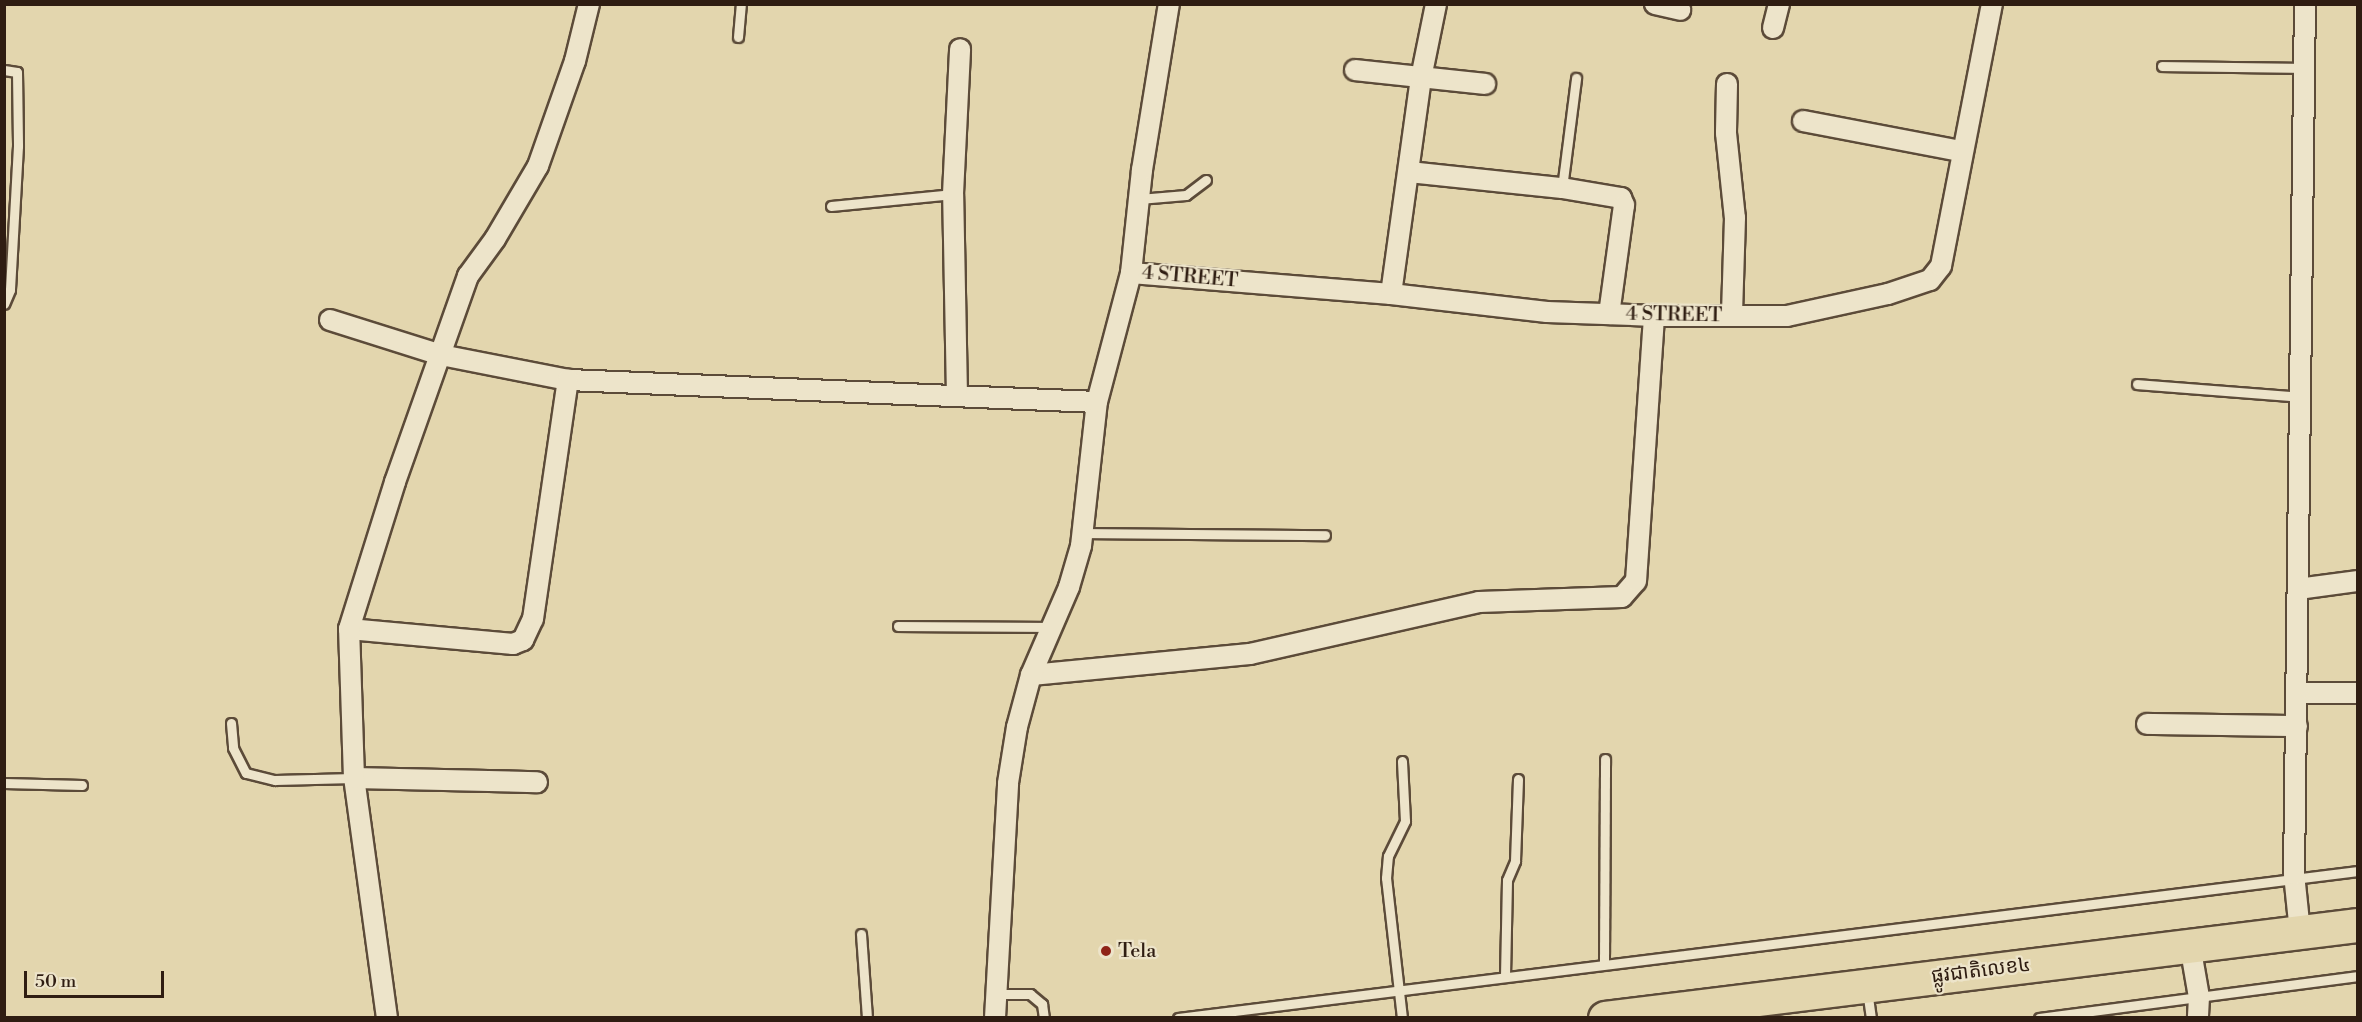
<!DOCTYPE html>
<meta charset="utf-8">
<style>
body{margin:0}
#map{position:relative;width:2362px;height:1022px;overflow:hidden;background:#e3d6ae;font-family:"Libre Bodoni","Noto Sans Khmer",serif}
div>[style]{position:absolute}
.roads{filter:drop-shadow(2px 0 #5c4b39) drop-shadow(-2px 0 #5c4b39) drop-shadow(0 2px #5c4b39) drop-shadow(0 -2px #5c4b39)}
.lane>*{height:9px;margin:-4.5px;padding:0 4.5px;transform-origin:4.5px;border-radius:4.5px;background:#ede4ca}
.street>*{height:20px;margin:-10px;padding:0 10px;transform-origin:10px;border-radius:10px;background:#ede4ca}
.highway>*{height:33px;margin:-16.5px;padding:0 16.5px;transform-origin:16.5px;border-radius:16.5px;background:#e3d6ae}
.dots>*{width:16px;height:16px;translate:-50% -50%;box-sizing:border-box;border:3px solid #ede4ca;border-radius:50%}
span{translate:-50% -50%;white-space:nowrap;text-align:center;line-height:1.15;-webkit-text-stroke:4.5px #ede4ca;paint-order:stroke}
.street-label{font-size:20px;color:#2f1d12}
.poi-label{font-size:20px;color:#2f1d12}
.left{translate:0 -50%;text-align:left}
.frame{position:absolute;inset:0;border:6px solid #2f1d12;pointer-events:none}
.scale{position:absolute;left:24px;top:971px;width:140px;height:27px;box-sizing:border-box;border:3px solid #2f1d12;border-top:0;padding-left:8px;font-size:18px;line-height:21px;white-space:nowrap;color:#2f1d12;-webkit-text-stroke:4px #ede4ca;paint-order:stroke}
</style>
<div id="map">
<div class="roads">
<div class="lane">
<i style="left:738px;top:37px;width:33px;rotate:-85deg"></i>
<i style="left:2162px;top:66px;width:142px;rotate:0.8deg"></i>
<i style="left:4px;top:70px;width:13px;rotate:9deg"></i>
<i style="left:17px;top:72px;width:74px;rotate:89.2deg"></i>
<i style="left:18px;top:146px;width:144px;rotate:93.2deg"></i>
<i style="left:10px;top:290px;width:15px;rotate:113deg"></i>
<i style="left:1562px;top:188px;width:111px;rotate:-82.7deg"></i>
<i style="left:1139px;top:199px;width:47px;rotate:-4.9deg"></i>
<i style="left:1186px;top:195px;width:25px;rotate:-37deg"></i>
<i style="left:831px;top:206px;width:123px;rotate:-5.6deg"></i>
<i style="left:2137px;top:384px;width:165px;rotate:4.5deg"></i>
<i style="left:1082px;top:533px;width:243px;rotate:0.5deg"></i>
<i style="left:898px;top:626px;width:153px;rotate:0.4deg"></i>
<i style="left:231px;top:723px;width:25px;rotate:85deg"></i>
<i style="left:233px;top:748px;width:28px;rotate:63deg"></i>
<i style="left:246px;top:773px;width:30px;rotate:14deg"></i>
<i style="left:275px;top:780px;width:79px;rotate:-1.5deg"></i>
<i style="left:4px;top:783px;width:78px;rotate:1.5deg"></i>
<i style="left:861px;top:934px;width:84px;rotate:85.9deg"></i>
<i style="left:1604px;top:962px;width:203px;rotate:-89.7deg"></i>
<i style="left:1505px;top:976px;width:96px;rotate:-88.8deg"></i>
<i style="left:1507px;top:880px;width:21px;rotate:-67deg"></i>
<i style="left:1515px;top:861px;width:82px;rotate:-87.9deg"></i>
<i style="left:1867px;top:990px;width:28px;rotate:82deg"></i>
<i style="left:994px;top:994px;width:36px"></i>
<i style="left:1030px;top:994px;width:16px;rotate:40deg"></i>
<i style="left:1042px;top:1004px;width:14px;rotate:82deg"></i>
<i style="left:1178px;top:1018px;width:1189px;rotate:-7.1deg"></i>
<i style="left:1402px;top:1018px;width:141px;rotate:-96.5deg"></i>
<i style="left:1386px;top:878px;width:22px;rotate:-85deg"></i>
<i style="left:1388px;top:856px;width:39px;rotate:-64deg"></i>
<i style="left:1405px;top:821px;width:60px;rotate:-92.9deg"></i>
<i style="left:2039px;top:1018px;width:322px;rotate:-7.5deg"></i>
</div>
<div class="street">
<i style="left:1655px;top:4px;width:26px;rotate:13deg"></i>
<i style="left:1773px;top:28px;width:25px;rotate:-76deg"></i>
<i style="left:1355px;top:70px;width:131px;rotate:6.1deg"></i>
<i style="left:1727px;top:84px;width:49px;rotate:91.2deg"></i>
<i style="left:1726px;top:133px;width:85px;rotate:84deg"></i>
<i style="left:1735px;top:218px;width:98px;rotate:91.8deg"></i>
<i style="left:1803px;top:121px;width:160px;rotate:10.8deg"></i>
<i style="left:1409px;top:172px;width:154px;rotate:6deg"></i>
<i style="left:1562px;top:188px;width:60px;rotate:9.6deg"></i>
<i style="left:1621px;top:198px;width:8px;rotate:67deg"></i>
<i style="left:1624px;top:205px;width:110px;rotate:97.8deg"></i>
<i style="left:1131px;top:273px;width:261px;rotate:4.6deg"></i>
<i style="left:1391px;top:294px;width:157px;rotate:6.6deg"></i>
<i style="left:1547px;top:312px;width:107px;rotate:2.1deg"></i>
<i style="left:1654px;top:316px;width:133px"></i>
<i style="left:1787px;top:316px;width:103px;rotate:-12.3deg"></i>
<i style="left:1888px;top:294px;width:44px;rotate:-18.4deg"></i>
<i style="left:1930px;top:280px;width:18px;rotate:-52deg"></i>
<i style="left:1941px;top:266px;width:267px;rotate:-79deg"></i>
<i style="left:1391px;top:294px;width:218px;rotate:-82.1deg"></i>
<i style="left:1421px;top:78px;width:76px;rotate:-78.5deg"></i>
<i style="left:330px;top:320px;width:116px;rotate:17.5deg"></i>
<i style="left:441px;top:355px;width:129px;rotate:11.1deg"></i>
<i style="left:568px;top:380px;width:529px;rotate:2.38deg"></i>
<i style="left:957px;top:396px;width:202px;rotate:-91.1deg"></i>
<i style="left:953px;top:194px;width:145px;rotate:-87.2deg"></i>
<i style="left:2298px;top:589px;width:61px;rotate:-7.6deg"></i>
<i style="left:349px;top:629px;width:165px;rotate:5.2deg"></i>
<i style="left:513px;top:644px;width:11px;rotate:-22deg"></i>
<i style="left:523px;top:640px;width:23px;rotate:-65deg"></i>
<i style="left:533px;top:619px;width:242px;rotate:-81.7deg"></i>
<i style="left:1031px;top:675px;width:220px;rotate:-5.5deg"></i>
<i style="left:1250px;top:654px;width:235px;rotate:-12.8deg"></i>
<i style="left:1479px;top:602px;width:143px;rotate:-2deg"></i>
<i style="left:1622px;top:597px;width:21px;rotate:-49deg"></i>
<i style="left:1636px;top:581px;width:266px;rotate:-86.1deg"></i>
<i style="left:2297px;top:693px;width:61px"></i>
<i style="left:2147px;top:724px;width:150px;rotate:0.8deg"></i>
<i style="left:354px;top:778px;width:183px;rotate:1.3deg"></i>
<i style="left:2300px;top:932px;width:58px;rotate:-95.9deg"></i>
<i style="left:2294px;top:874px;width:870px;rotate:-89.28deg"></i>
<i style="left:2190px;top:945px;width:53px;rotate:80.2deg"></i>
<i style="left:2199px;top:997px;width:21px;rotate:93deg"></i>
<i style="left:387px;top:1018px;width:242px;rotate:-97.8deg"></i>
<i style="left:354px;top:778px;width:149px;rotate:-91.9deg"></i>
<i style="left:349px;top:629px;width:154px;rotate:-72.6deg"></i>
<i style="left:395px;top:482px;width:219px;rotate:-70.5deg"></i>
<i style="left:468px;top:276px;width:46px;rotate:-53.9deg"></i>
<i style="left:495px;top:239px;width:85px;rotate:-59.5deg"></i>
<i style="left:538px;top:166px;width:111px;rotate:-70.6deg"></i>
<i style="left:575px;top:61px;width:59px;rotate:-76.2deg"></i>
<i style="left:995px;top:1018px;width:235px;rotate:-86.8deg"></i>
<i style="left:1008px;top:783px;width:57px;rotate:-80.9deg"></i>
<i style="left:1017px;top:727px;width:54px;rotate:-74.9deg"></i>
<i style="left:1031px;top:675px;width:96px;rotate:-66.6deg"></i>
<i style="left:1069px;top:587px;width:43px;rotate:-73.7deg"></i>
<i style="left:1081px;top:546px;width:145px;rotate:-83.7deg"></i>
<i style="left:1097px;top:402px;width:133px;rotate:-75.2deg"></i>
<i style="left:1131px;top:273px;width:104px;rotate:-83.9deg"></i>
<i style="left:1142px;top:170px;width:168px;rotate:-80.8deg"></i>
</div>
<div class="highway">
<i style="left:1605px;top:1018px;width:759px;rotate:-7.04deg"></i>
</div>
</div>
<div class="dots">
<i style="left:1106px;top:951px;background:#8f2418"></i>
</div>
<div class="street-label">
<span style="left:1190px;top:277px;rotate:5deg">4 STREET</span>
<span style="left:1674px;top:315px;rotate:1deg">4 STREET</span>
<span style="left:1981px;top:971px;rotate:-7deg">ផ្លូវជាតិលេខ៤</span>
</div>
<div class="poi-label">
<span class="left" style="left:1118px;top:951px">Tela</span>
</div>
<div class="frame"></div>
<div class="scale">50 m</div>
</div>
